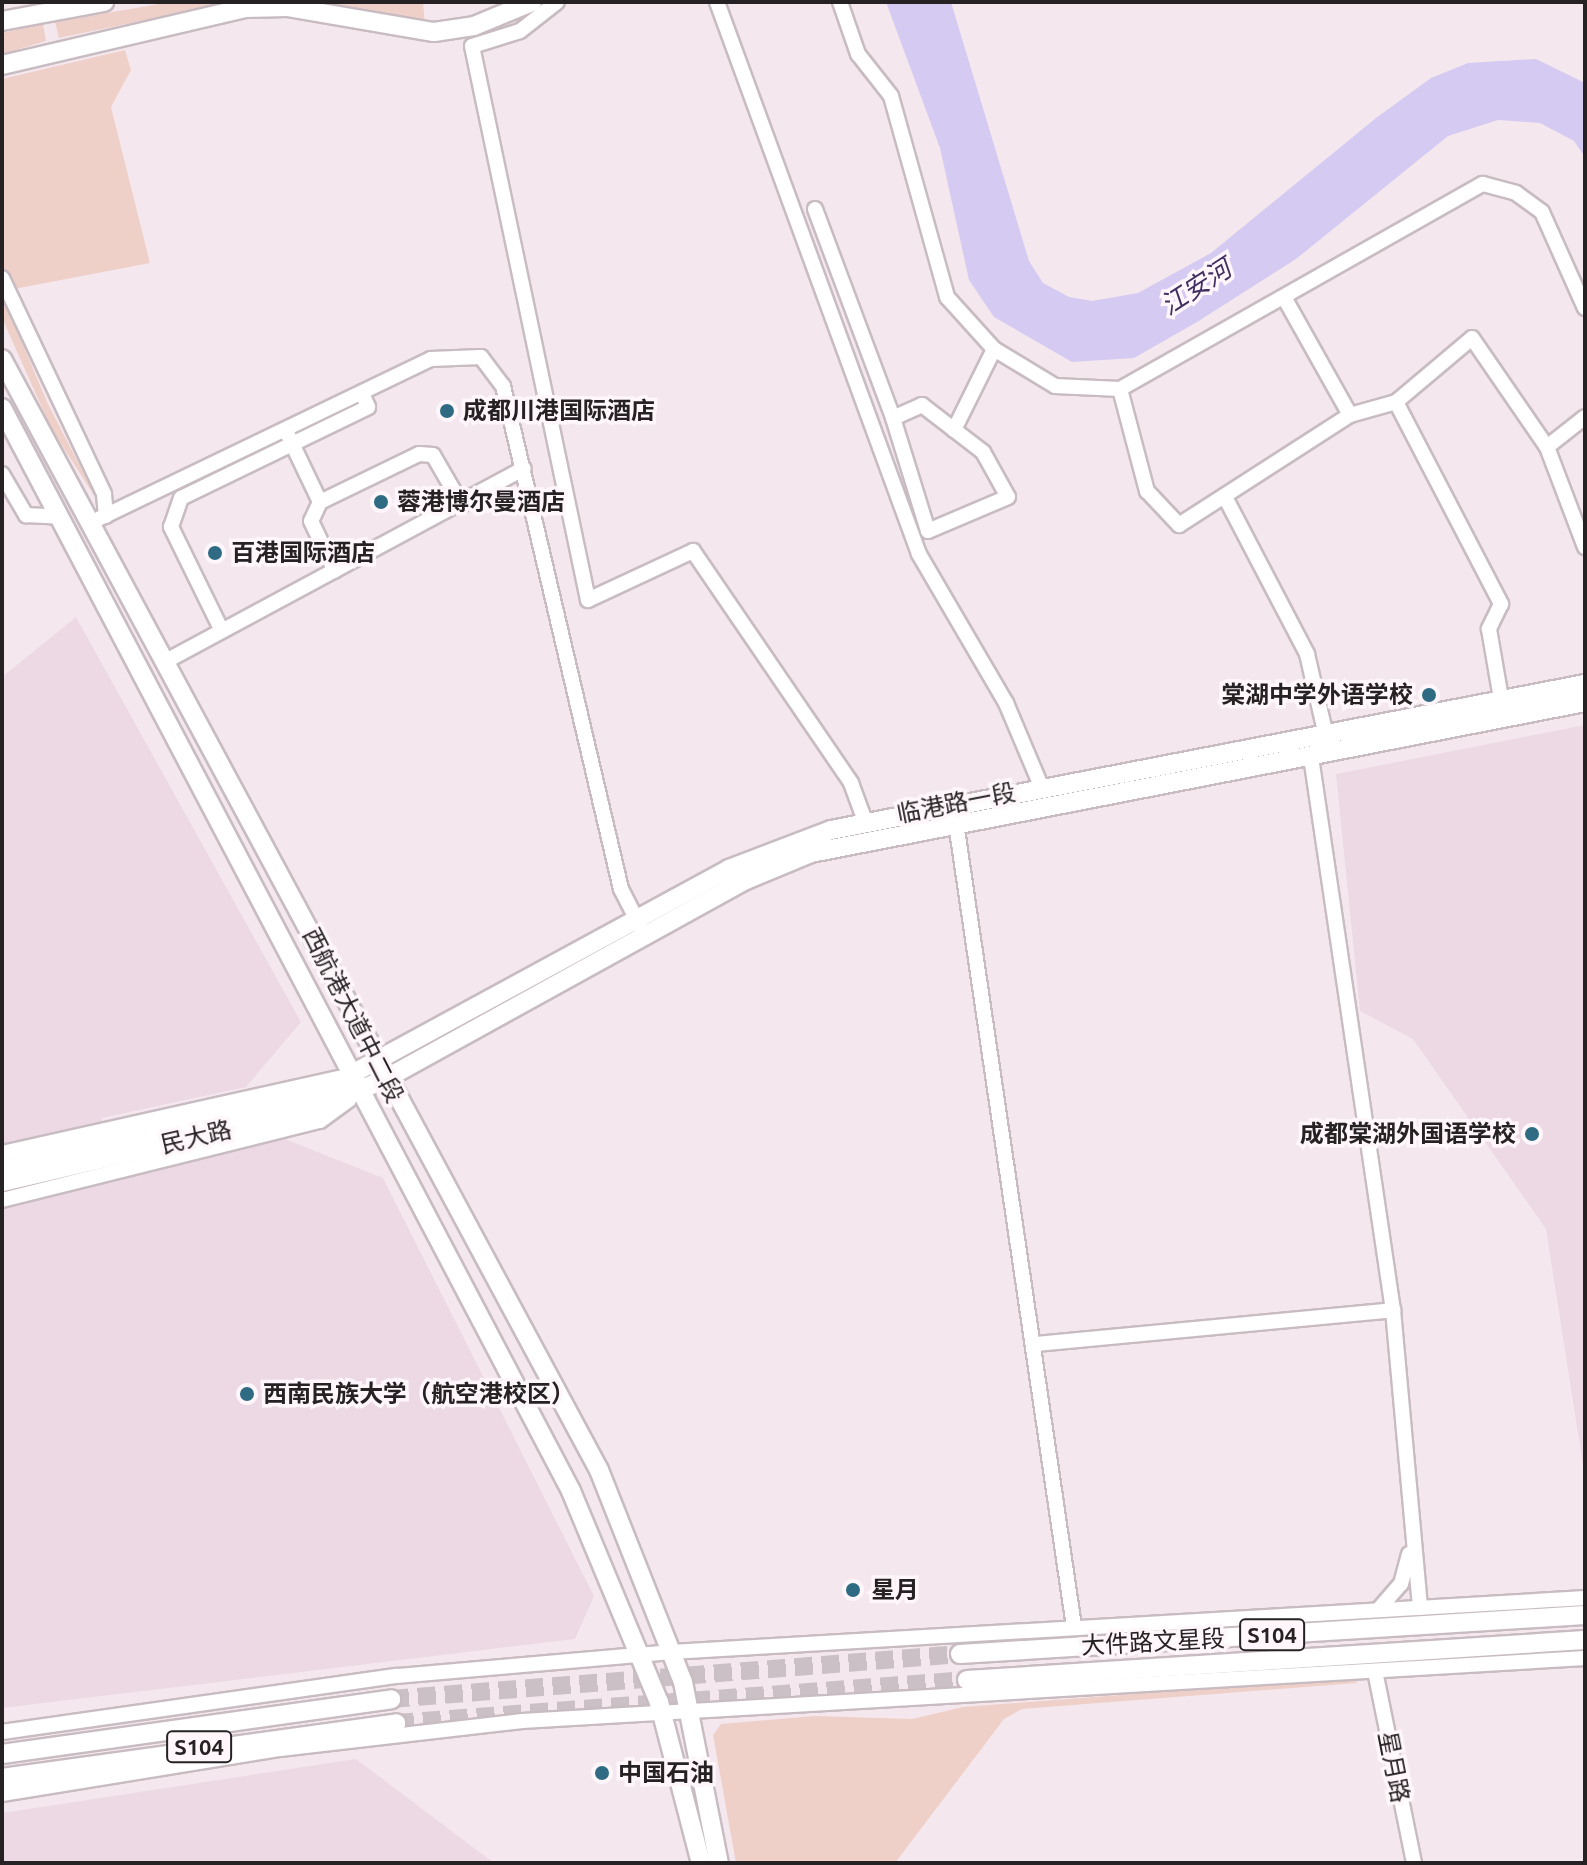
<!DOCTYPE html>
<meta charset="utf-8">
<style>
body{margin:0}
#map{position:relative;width:1587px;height:1865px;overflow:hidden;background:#f4e8ee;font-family:Ubuntu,"Noto Sans SC",sans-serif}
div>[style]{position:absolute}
.built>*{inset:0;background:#edd9e3}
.green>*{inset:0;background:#efd0c9}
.water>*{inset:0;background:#d4caf2}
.major-tunnel>*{height:18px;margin-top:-9px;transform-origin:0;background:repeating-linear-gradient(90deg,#cbc0c6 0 18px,transparent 0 27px)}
.roads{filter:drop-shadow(2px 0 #c8bcc2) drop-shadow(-2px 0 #c8bcc2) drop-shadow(0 2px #c8bcc2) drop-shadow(0 -2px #c8bcc2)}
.minor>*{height:14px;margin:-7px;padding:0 7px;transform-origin:7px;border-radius:7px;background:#fff}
.major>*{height:18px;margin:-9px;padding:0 9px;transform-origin:9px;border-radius:9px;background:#fff}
.dots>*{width:22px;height:22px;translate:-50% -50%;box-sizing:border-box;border:4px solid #fef6fa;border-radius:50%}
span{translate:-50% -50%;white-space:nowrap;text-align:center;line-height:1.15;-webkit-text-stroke:7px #fef6fa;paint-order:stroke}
.shield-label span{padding:2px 6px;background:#fef6fa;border:2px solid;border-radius:6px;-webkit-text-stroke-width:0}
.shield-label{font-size:22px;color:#262224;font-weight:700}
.poi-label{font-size:24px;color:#262224;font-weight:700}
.left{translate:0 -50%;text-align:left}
.right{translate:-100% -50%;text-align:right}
.street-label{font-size:24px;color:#262224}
.water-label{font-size:26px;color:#402f61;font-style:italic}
.frame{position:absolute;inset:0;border:4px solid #262224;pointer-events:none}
</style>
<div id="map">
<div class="built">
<i style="clip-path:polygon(76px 617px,301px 1022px,246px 1087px,102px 1118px,105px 1130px,2px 1162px,2px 677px)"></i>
<i style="clip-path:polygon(1585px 725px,1585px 1478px,1546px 1229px,1413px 1039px,1360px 1011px,1336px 774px)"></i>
<i style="clip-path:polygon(285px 1139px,383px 1178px,594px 1596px,575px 1639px,2px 1708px,2px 1191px,113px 1167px,117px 1179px)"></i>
<i style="clip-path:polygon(356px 1759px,494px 1863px,2px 1863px,2px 1813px)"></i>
</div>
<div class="green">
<i style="clip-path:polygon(170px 2px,231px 2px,59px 38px,55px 22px)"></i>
<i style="clip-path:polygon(253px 2px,423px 2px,425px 25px)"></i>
<i style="clip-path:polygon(43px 24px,46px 41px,2px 54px,2px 33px)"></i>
<i style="clip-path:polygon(125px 50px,131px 70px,111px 107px,150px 263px,14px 289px,2px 268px,2px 79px)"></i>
<i style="clip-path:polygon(2px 295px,48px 404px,100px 505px,51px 428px,2px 318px)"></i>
<i style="clip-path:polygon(1354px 1677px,1357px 1683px,1022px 1709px,1004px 1719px,895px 1863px,736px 1863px,713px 1735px,721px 1724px,815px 1716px,912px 1719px,963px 1707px)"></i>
</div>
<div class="water">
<i style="clip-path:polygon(886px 2px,951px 2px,1029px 261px,1043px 283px,1069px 297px,1092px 301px,1138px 293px,1211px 253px,1376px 118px,1431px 78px,1468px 63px,1536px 59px,1585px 83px,1585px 157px,1574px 141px,1540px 123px,1498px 120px,1448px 136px,1296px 259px,1197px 322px,1134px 358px,1072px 362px,994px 317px,969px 280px,940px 148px)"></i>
</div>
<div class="major-tunnel">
<i style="left:391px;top:1699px;width:571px;rotate:-4.52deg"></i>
<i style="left:396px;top:1723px;width:573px;rotate:-4.31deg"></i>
</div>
<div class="roads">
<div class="minor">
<i style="left:557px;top:2px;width:47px;rotate:141.9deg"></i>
<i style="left:520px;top:31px;width:50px;rotate:162.6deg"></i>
<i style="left:472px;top:46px;width:566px;rotate:78.17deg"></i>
<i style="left:588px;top:600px;width:116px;rotate:-25deg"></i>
<i style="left:693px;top:551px;width:281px;rotate:55.7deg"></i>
<i style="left:851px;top:783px;width:40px;rotate:69.8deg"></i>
<i style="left:717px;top:2px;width:588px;rotate:69.9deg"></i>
<i style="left:919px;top:554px;width:173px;rotate:59.7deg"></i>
<i style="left:1006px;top:703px;width:90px;rotate:67.1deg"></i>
<i style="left:840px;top:2px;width:55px;rotate:70.9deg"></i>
<i style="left:858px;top:54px;width:53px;rotate:51.8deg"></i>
<i style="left:891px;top:96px;width:209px;rotate:74.4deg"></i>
<i style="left:947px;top:297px;width:70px;rotate:47.9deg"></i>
<i style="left:994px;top:349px;width:71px;rotate:31.2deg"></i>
<i style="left:1055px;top:386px;width:65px;rotate:2.6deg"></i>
<i style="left:1120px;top:389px;width:417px;rotate:-29.5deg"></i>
<i style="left:1483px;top:184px;width:34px;rotate:15deg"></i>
<i style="left:1516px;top:193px;width:32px;rotate:36deg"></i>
<i style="left:1542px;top:212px;width:105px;rotate:65.9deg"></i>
<i style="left:815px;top:209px;width:223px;rotate:69.5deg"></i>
<i style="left:893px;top:418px;width:32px;rotate:-24deg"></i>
<i style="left:922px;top:405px;width:77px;rotate:37.6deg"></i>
<i style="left:983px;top:452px;width:51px;rotate:60.9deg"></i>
<i style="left:1008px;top:497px;width:87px;rotate:157deg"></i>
<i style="left:928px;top:531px;width:118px;rotate:-107.2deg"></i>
<i style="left:2px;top:278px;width:239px;rotate:64.7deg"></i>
<i style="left:104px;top:494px;width:22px;rotate:85deg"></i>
<i style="left:1285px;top:299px;width:133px;rotate:60.7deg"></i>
<i style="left:1120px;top:389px;width:106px;rotate:75.2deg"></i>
<i style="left:1147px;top:491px;width:47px;rotate:46.7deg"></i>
<i style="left:1179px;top:525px;width:203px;rotate:-32.8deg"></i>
<i style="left:1350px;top:415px;width:48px;rotate:-15.8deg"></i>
<i style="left:1396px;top:402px;width:99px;rotate:-40.1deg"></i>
<i style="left:1472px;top:338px;width:132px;rotate:55.5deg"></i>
<i style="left:1547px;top:447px;width:107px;rotate:69.2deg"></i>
<i style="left:1396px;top:402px;width:228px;rotate:62.5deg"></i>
<i style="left:1501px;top:604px;width:28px;rotate:116deg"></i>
<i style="left:1489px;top:629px;width:82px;rotate:80.2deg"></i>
<i style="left:954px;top:430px;width:90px;rotate:-63.7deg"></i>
<i style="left:288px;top:435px;width:74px;rotate:64.5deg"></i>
<i style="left:320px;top:502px;width:21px;rotate:115deg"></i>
<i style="left:311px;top:521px;width:55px;rotate:64.4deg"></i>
<i style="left:1547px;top:447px;width:48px;rotate:-38.3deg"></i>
<i style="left:2px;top:474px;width:48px;rotate:59.7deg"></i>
<i style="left:26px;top:515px;width:34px;rotate:3deg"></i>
<i style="left:1225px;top:497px;width:177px;rotate:62.4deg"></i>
<i style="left:1307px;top:654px;width:92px;rotate:76.9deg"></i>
<i style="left:320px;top:502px;width:110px;rotate:-25.9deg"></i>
<i style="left:419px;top:454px;width:14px;rotate:4deg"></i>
<i style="left:433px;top:455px;width:58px;rotate:59.9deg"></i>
<i style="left:92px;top:522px;width:376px;rotate:-25.7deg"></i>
<i style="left:431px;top:359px;width:50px;rotate:-2.3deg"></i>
<i style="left:481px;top:357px;width:36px;rotate:53deg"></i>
<i style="left:503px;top:386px;width:517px;rotate:76.8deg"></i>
<i style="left:621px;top:889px;width:44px;rotate:62.9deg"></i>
<i style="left:221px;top:629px;width:114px;rotate:-116.1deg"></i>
<i style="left:171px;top:527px;width:31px;rotate:-71deg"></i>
<i style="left:181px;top:498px;width:208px;rotate:-25.9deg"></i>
<i style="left:368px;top:407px;width:15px;rotate:-113deg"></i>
<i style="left:168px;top:660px;width:404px;rotate:-28.3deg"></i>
<i style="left:1311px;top:757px;width:559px;rotate:81.57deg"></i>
<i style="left:1393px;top:1310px;width:299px;rotate:84.8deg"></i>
<i style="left:955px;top:816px;width:820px;rotate:81.65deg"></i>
<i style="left:2px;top:1153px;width:344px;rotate:-12.6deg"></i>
<i style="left:2px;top:1200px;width:328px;rotate:-14deg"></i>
<i style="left:320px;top:1121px;width:36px;rotate:-36deg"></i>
<i style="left:1035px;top:1344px;width:360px;rotate:-5.4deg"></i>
<i style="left:1378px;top:1610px;width:35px;rotate:-49deg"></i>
<i style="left:1401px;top:1584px;width:31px;rotate:-75deg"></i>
<i style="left:1375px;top:1671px;width:196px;rotate:78.5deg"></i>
<i style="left:2px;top:1732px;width:399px;rotate:-8.1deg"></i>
<i style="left:397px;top:1676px;width:275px;rotate:-5deg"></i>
<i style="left:671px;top:1652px;width:916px;rotate:-3.38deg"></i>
<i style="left:2px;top:1794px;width:282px;rotate:-9.2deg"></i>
<i style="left:280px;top:1749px;width:244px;rotate:-6.6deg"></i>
<i style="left:522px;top:1721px;width:1065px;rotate:-3.39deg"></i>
</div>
<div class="major">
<i style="left:2px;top:21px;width:104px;rotate:-10.6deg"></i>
<i style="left:2px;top:65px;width:250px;rotate:-13.2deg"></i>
<i style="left:245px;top:8px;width:42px;rotate:-1.4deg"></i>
<i style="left:287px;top:7px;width:149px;rotate:9.7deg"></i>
<i style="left:434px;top:32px;width:40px;rotate:-8.5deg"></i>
<i style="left:474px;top:26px;width:63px;rotate:-22.5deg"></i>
<i style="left:2px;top:359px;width:1261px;rotate:61.75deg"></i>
<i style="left:599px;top:1470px;width:228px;rotate:68.4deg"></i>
<i style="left:683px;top:1682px;width:185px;rotate:78.8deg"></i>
<i style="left:2px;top:408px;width:1223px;rotate:62.28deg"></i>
<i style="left:571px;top:1491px;width:229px;rotate:67.4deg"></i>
<i style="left:659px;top:1702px;width:166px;rotate:75.4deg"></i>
<i style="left:2px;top:1169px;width:322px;rotate:-13.5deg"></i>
<i style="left:315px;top:1094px;width:471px;rotate:-28.5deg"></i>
<i style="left:729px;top:869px;width:109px;rotate:-20.9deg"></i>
<i style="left:831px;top:830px;width:768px;rotate:-10.96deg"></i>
<i style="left:2px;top:1182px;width:326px;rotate:-13.1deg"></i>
<i style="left:319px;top:1108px;width:72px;rotate:-23.7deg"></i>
<i style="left:385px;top:1079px;width:412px;rotate:-28.9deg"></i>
<i style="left:746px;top:880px;width:70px;rotate:-22.6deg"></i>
<i style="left:811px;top:853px;width:789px;rotate:-11.04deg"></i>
<i style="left:960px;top:1654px;width:626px;rotate:-3.57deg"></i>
<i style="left:967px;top:1680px;width:619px;rotate:-3.7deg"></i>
<i style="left:2px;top:1754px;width:393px;rotate:-8deg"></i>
<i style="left:2px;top:1778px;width:398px;rotate:-7.9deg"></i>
</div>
</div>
<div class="dots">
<i style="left:447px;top:411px;background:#2f6c83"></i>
<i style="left:381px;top:502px;background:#2f6c83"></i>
<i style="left:215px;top:553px;background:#2f6c83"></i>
<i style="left:1429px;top:695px;background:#2f6c83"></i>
<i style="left:1532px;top:1134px;background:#2f6c83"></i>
<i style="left:247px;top:1394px;background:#2f6c83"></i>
<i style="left:853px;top:1590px;background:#2f6c83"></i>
<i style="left:602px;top:1773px;background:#2f6c83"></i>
</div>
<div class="shield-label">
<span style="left:1272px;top:1635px">S104</span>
<span style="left:199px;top:1747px">S104</span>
</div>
<div class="poi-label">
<span class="left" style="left:463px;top:411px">成都川港国际酒店</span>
<span class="left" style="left:397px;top:502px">蓉港博尔曼酒店</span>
<span class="left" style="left:231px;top:553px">百港国际酒店</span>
<span class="right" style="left:1413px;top:695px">棠湖中学外语学校</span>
<span class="right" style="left:1516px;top:1134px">成都棠湖外国语学校</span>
<span class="left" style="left:263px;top:1394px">西南民族大学（航空港校区）</span>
<span class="left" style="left:871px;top:1590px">星月</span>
<span class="left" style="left:618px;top:1773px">中国石油</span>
</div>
<div class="street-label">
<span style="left:956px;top:803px;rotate:-11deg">临港路一段</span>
<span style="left:353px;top:1015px;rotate:63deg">西航港大道中二段</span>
<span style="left:196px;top:1137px;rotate:-13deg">民大路</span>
<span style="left:1153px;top:1642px;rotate:-3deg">大件路文星段</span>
<span style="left:1394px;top:1767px;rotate:79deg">星月路</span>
</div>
<div class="water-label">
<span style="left:1196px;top:287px;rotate:-33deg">江安河</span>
</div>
<div class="frame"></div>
</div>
